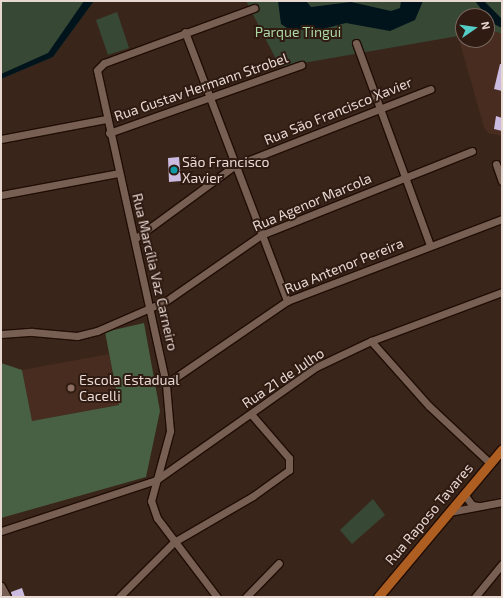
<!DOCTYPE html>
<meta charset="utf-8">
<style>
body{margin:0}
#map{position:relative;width:503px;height:598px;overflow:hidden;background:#3a251a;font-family:"Exo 2",sans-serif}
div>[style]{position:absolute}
.built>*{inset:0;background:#472c1f}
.green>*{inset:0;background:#374835}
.forest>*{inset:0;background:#486144}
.water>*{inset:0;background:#01141c}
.building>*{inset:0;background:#ccbbe0}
.roads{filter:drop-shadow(1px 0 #200d05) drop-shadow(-1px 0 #200d05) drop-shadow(0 1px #200d05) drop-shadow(0 -1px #200d05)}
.minor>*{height:7px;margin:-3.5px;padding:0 3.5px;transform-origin:3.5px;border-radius:3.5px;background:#775f53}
.major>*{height:9px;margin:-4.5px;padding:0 4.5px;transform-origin:4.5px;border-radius:4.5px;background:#ae5e21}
.dots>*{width:11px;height:11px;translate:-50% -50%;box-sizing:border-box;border:2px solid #2f1b11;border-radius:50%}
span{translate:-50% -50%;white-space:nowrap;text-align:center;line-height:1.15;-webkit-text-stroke:4px #2f1b11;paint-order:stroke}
.park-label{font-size:14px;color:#abd7a4}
.street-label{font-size:14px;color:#e7d8d2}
.poi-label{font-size:14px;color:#e7d8d2}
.left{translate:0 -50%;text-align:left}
.frame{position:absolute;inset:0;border:2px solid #e7d8d2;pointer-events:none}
.north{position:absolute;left:455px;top:8px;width:40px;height:40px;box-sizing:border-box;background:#2f1b11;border:1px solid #79675e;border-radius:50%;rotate:77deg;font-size:11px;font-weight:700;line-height:16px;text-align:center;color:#e7d8d2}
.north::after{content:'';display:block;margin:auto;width:14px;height:18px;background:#54cdc6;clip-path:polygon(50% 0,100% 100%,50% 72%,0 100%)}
</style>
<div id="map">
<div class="built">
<i style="clip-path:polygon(463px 24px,463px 40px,487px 40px,487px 27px,502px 34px,502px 136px,488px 133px,484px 127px,458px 36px)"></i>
<i style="clip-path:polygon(109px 354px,119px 405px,32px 421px,22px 370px)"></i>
</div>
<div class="green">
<i style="clip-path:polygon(1px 1px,94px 1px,53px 57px,1px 79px)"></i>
<i style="clip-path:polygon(246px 1px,502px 1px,502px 34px,488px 29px,487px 16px,472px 12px,463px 16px,458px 36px,280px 67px)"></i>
<i style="clip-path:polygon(117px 12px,129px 48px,108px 55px,96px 20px)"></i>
<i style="clip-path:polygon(373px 499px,385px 515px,352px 544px,340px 530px)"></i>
</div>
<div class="forest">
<i style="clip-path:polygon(144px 323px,160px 411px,146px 477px,1px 518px,1px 363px,22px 370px,32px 421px,119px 405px,105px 332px)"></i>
</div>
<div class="water">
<i style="clip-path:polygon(84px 1px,94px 1px,53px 57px,1px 79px,1px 74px,48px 53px)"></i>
<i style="clip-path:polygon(278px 1px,306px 1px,311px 7px,351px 2px,391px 11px,400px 8px,401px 1px,423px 1px,415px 20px,390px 31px,346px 23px,323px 29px,290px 30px,281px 24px)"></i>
<i style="clip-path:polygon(475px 1px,484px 1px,502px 19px,502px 28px,492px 23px)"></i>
</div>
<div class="building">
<i style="clip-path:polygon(500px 64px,502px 64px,502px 91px,494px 89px)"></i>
<i style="clip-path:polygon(496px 116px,502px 118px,502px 131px,494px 129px)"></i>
<i style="clip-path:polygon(179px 157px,181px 181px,169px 182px,168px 158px)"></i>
<i style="clip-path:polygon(22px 588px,25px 597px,12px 597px,11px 592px)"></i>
</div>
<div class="roads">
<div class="minor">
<i style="left:185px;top:32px;width:288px;rotate:69.2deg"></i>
<i style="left:356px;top:43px;width:215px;rotate:69.9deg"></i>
<i style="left:109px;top:133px;width:204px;rotate:-19.5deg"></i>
<i style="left:1px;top:139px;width:107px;rotate:-10.8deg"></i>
<i style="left:496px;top:164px;width:18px;rotate:71deg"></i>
<i style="left:1px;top:195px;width:119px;rotate:-10.6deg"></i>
<i style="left:136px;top:238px;width:122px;rotate:-36.3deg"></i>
<i style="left:234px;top:166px;width:211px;rotate:-21.4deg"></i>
<i style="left:1px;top:334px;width:31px;rotate:-4deg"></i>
<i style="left:32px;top:332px;width:45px;rotate:5.1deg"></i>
<i style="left:77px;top:336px;width:21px;rotate:-14deg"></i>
<i style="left:97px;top:331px;width:75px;rotate:-23.5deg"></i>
<i style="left:166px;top:301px;width:116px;rotate:-34.8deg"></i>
<i style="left:261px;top:235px;width:227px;rotate:-21.7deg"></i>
<i style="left:371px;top:341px;width:87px;rotate:48.3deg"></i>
<i style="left:429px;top:406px;width:83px;rotate:43.1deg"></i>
<i style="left:166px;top:384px;width:147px;rotate:-34.4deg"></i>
<i style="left:287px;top:301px;width:230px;rotate:-20.9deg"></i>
<i style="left:464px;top:494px;width:14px;rotate:54deg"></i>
<i style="left:472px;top:505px;width:6px;rotate:9deg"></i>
<i style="left:449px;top:512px;width:54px;rotate:-10.7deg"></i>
<i style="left:1px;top:531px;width:163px;rotate:-18.2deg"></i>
<i style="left:156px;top:480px;width:196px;rotate:-35.2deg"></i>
<i style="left:316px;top:367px;width:61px;rotate:-25.3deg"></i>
<i style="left:371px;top:341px;width:140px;rotate:-20.5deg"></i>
<i style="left:1px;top:586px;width:13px;rotate:61deg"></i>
<i style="left:119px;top:597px;width:78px;rotate:-45deg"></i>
<i style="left:174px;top:542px;width:91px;rotate:-30.2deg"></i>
<i style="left:253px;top:496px;width:44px;rotate:-35.8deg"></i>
<i style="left:289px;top:470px;width:12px;rotate:-90deg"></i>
<i style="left:289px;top:458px;width:58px;rotate:-130.8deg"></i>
<i style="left:217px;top:597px;width:99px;rotate:-127.2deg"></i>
<i style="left:157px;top:518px;width:18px;rotate:-109deg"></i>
<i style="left:151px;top:501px;width:73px;rotate:-74.8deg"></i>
<i style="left:170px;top:431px;width:47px;rotate:-94.9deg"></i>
<i style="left:166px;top:384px;width:321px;rotate:-102.4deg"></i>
<i style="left:97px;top:70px;width:10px;rotate:-45deg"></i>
<i style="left:104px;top:63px;width:160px;rotate:-20.1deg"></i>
<i style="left:246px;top:597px;width:47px;rotate:-45.9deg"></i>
<i style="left:475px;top:597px;width:43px;rotate:-50.7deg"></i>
</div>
<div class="major">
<i style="left:378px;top:597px;width:193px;rotate:-50deg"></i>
</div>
</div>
<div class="dots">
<i style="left:174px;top:170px;background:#0f9aa8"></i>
<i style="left:71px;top:388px;background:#8d6e63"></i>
</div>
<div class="park-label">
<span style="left:298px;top:32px">Parque Tingui</span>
</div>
<div class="street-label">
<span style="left:201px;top:87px;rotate:-19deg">Rua Gustav Hermann Strobel</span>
<span style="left:338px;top:111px;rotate:-22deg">Rua São Francisco Xavier</span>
<span style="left:312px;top:202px;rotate:-23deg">Rua Agenor Marcola</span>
<span style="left:344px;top:266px;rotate:-22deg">Rua Antenor Pereira</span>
<span style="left:155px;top:272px;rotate:77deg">Rua Marcília Vaz Carneiro</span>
<span style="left:283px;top:378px;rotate:-34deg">Rua 21 de Julho</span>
<span style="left:429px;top:514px;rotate:-50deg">Rua Raposo Tavares</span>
</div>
<div class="poi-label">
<span class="left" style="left:182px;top:170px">São Francisco<br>Xavier</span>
<span class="left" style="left:79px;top:388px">Escola Estadual<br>Cacelli</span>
</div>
<div class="frame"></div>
<div class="north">N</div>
</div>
